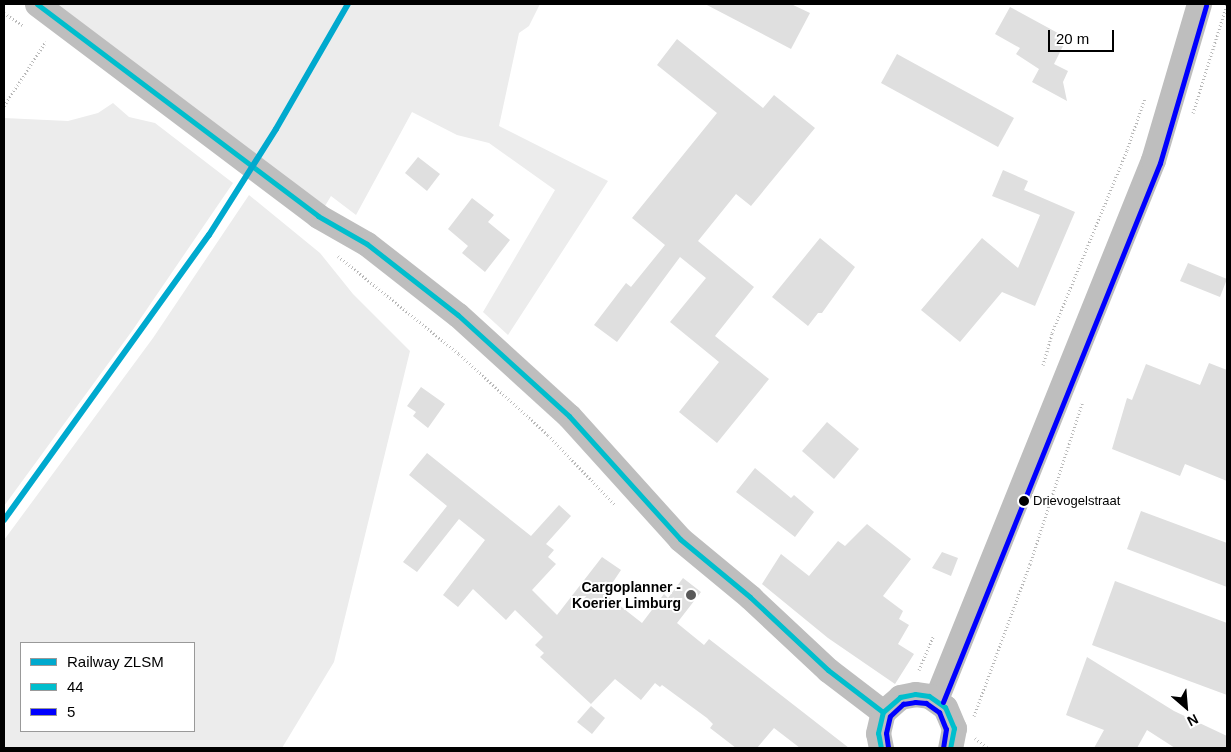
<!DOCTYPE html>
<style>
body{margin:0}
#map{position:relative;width:1231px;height:752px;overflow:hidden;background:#fff;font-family:Arial,sans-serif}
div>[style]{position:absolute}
.green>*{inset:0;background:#ececec}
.building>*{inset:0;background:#dfdfdf}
.path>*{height:3px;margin-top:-1.5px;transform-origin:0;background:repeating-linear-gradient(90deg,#b9b9b9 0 1px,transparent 0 3.5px)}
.tertiary>*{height:25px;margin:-12.5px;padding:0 12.5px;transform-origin:12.5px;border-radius:12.5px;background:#bebebe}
.bus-1>*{height:5px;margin:-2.5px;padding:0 2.5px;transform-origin:2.5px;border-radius:2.5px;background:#00becd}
.bus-2>*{height:5px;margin:-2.5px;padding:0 2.5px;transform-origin:2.5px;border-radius:2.5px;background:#00f}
.rail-1>*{height:6px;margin:-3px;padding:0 3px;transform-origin:3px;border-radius:3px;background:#00a9ce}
.dots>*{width:14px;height:14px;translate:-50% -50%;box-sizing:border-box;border:2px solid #fff;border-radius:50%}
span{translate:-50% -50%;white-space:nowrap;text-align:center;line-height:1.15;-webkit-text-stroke:4px #fff;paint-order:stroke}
.bus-label{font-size:13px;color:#000}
.left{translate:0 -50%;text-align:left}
.poi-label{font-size:14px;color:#000;font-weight:700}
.right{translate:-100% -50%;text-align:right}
.frame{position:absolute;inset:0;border:5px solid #000;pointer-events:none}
.legend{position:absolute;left:20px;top:642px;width:175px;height:90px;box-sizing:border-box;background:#fff;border:1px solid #999;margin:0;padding:6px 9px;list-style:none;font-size:15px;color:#000}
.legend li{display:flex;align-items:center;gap:10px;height:25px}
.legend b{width:25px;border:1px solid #999}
.north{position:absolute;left:1161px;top:682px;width:50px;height:50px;-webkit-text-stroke:4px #fff;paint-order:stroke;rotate:153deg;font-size:14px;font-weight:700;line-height:20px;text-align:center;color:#000}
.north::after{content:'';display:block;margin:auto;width:18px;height:22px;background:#000;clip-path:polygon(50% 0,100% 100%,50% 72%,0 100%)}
.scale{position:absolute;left:1048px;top:30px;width:66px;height:22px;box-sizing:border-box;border:2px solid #000;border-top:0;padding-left:6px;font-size:15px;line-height:18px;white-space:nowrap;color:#000;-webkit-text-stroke:4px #fff;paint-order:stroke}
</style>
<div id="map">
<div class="green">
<i style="clip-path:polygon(55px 4px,540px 4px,529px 26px,519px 33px,499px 126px,608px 181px,508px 335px,483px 312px,555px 190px,489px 143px,457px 135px,412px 112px,356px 215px,331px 196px,322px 211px)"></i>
<i style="clip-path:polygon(113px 103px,129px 117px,155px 123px,233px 183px,132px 331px,4px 506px,4px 118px,68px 121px,98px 113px)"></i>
<i style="clip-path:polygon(evenodd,249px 195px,320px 253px,353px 294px,410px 351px,334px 662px,282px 748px,4px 748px,4px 540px,153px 338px,249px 195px,194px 643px,194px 731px,21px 731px,21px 643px,194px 643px)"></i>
</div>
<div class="building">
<i style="clip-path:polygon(705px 4px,791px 4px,810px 13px,791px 49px)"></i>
<i style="clip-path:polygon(1010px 7px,1067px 38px,1054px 64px,1068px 71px,1063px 82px,1067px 101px,1032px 82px,1039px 69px,1016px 54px,1020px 48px,995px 34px)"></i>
<i style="clip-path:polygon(677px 39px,763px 108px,774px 95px,815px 128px,751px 206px,736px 194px,698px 241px,754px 287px,715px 336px,769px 379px,717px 443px,679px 412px,719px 362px,670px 322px,706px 278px,680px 257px,617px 342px,594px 325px,626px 283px,631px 287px,665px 245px,632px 218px,717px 113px,657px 65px)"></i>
<i style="clip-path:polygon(897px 54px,1014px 118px,998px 147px,881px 83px)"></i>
<i style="clip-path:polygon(418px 157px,440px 174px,427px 191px,405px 173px)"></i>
<i style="clip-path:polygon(1003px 170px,1028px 181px,1024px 190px,1075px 212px,1035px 306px,1002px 292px,960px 342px,921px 310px,982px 238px,1018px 268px,1040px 215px,992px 196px)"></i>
<i style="clip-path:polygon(472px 198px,494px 215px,488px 222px,510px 240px,485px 272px,462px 253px,468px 246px,448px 229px)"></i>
<i style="clip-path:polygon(820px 238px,855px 267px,822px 313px,818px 313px,808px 326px,772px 297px)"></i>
<i style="clip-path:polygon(1188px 263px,1227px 279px,1220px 297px,1180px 281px)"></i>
<i style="clip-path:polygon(1209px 363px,1227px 370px,1227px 481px,1185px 464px,1180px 476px,1112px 449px,1127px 398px,1132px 400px,1146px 364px,1200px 385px)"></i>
<i style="clip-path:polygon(421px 387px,445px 404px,428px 428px,413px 416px,416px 412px,407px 406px)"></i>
<i style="clip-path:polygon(827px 422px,859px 449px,834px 479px,802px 451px)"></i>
<i style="clip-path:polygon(427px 453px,531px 536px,559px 505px,571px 516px,546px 544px,554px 550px,548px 557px,556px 564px,532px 590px,557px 615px,602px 557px,621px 570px,605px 594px,642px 623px,664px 594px,668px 598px,683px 578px,701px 592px,677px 623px,704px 645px,709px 639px,849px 748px,800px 748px,774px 728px,757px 748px,736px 748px,710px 728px,713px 724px,707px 718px,662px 685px,660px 687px,655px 683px,641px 700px,615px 679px,591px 704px,540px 657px,544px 653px,535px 645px,543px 637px,515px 610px,506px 620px,473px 589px,458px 607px,443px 595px,485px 540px,459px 519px,417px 572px,403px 562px,447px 506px,409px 475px)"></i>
<i style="clip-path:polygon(755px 468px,791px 498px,794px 495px,814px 512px,795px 537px,736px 492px)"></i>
<i style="clip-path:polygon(1141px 511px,1227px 543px,1227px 587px,1127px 549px)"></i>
<i style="clip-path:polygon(867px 524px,911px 559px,883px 596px,903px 611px,899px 619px,909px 625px,898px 644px,914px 654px,895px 684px,828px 638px,762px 584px,781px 554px,809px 576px,838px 541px,845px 546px)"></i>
<i style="clip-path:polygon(942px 552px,958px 558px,951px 576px,932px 568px)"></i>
<i style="clip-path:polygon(1115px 581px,1227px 623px,1227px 695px,1092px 645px)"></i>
<i style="clip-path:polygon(1087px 657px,1174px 711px,1227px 736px,1227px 748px,1175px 748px,1147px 730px,1137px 748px,1094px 748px,1104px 730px,1066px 715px)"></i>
<i style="clip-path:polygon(591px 706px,605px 718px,592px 734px,577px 722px)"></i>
</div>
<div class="path">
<i style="left:4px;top:13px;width:24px;rotate:33deg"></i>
<i style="left:4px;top:106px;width:77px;rotate:-57.1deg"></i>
<i style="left:1193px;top:113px;width:114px;rotate:-72.7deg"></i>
<i style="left:338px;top:256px;width:156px;rotate:39deg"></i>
<i style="left:459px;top:354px;width:120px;rotate:42.3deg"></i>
<i style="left:548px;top:435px;width:98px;rotate:46.2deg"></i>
<i style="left:1043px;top:365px;width:33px;rotate:-74deg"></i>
<i style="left:1052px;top:333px;width:198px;rotate:-67.7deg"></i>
<i style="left:1127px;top:150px;width:55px;rotate:-70.9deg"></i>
<i style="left:919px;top:670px;width:38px;rotate:-67deg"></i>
<i style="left:974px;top:716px;width:162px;rotate:-69.8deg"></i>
<i style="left:1030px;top:564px;width:171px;rotate:-72deg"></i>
<i style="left:975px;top:738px;width:16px;rotate:38deg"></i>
</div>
<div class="tertiary">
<i style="left:37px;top:4px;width:352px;rotate:37deg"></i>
<i style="left:318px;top:216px;width:56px;rotate:29.7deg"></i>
<i style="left:367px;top:244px;width:115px;rotate:38deg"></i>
<i style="left:458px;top:315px;width:150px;rotate:42.3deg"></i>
<i style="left:569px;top:416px;width:166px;rotate:47.9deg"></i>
<i style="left:680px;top:539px;width:91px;rotate:39.6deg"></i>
<i style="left:750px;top:597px;width:107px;rotate:43.1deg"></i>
<i style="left:828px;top:670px;width:69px;rotate:37.4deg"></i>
<i style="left:936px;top:699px;width:581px;rotate:-68.07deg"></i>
<i style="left:1153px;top:160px;width:163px;rotate:-73.6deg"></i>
<i style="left:881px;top:748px;width:15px;rotate:-101deg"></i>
<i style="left:878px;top:733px;width:22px;rotate:-77deg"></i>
<i style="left:883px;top:712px;width:23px;rotate:-41deg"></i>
<i style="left:900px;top:697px;width:15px;rotate:-11deg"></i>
<i style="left:915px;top:694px;width:14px;rotate:8deg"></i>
<i style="left:929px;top:696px;width:19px;rotate:35deg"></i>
<i style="left:945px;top:707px;width:23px;rotate:67deg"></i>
<i style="left:954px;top:728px;width:20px;rotate:101deg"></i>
</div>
<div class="bus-1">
<i style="left:37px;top:4px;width:352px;rotate:37deg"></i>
<i style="left:318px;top:216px;width:56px;rotate:29.7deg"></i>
<i style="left:367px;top:244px;width:115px;rotate:38deg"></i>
<i style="left:458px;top:315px;width:150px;rotate:42.3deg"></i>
<i style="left:569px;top:416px;width:166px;rotate:47.9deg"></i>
<i style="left:680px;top:539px;width:91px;rotate:39.6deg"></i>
<i style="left:750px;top:597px;width:107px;rotate:43.1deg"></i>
<i style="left:828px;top:670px;width:69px;rotate:37.4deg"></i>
<i style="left:881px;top:748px;width:15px;rotate:-101deg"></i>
<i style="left:878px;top:733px;width:22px;rotate:-77deg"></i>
<i style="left:883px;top:712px;width:23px;rotate:-41deg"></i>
<i style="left:900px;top:697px;width:15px;rotate:-11deg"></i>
<i style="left:915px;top:694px;width:14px;rotate:8deg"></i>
<i style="left:929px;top:696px;width:19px;rotate:35deg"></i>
<i style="left:945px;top:707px;width:23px;rotate:67deg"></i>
<i style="left:954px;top:728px;width:20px;rotate:101deg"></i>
</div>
<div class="bus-2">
<i style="left:943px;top:702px;width:581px;rotate:-68.07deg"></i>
<i style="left:1160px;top:163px;width:164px;rotate:-73.7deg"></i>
<i style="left:888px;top:747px;width:14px;rotate:-98deg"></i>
<i style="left:886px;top:733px;width:17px;rotate:-77deg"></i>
<i style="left:890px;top:716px;width:18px;rotate:-43deg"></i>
<i style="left:903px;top:704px;width:12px;rotate:-9deg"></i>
<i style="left:915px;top:702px;width:11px;rotate:5deg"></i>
<i style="left:926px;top:703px;width:16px;rotate:35deg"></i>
<i style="left:939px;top:712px;width:18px;rotate:68deg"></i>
<i style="left:946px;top:729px;width:18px;rotate:99deg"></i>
</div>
<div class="rail-1">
<i style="left:4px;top:520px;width:351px;rotate:-54.3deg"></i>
<i style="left:209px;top:235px;width:125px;rotate:-57.7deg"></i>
<i style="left:276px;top:129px;width:144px;rotate:-60.1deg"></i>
</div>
<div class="dots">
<i style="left:1024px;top:501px;background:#000"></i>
<i style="left:691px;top:595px;background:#595959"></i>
</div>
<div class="bus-label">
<span class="left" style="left:1033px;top:501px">Drievogelstraat</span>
</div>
<div class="poi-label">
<span class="right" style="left:681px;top:595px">Cargoplanner -<br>Koerier Limburg</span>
</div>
<div class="frame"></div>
<ul class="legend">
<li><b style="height:6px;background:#00a9ce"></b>Railway ZLSM</li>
<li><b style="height:6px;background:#00becd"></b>44</li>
<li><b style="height:6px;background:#00f"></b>5</li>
</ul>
<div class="north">N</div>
<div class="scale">20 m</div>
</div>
